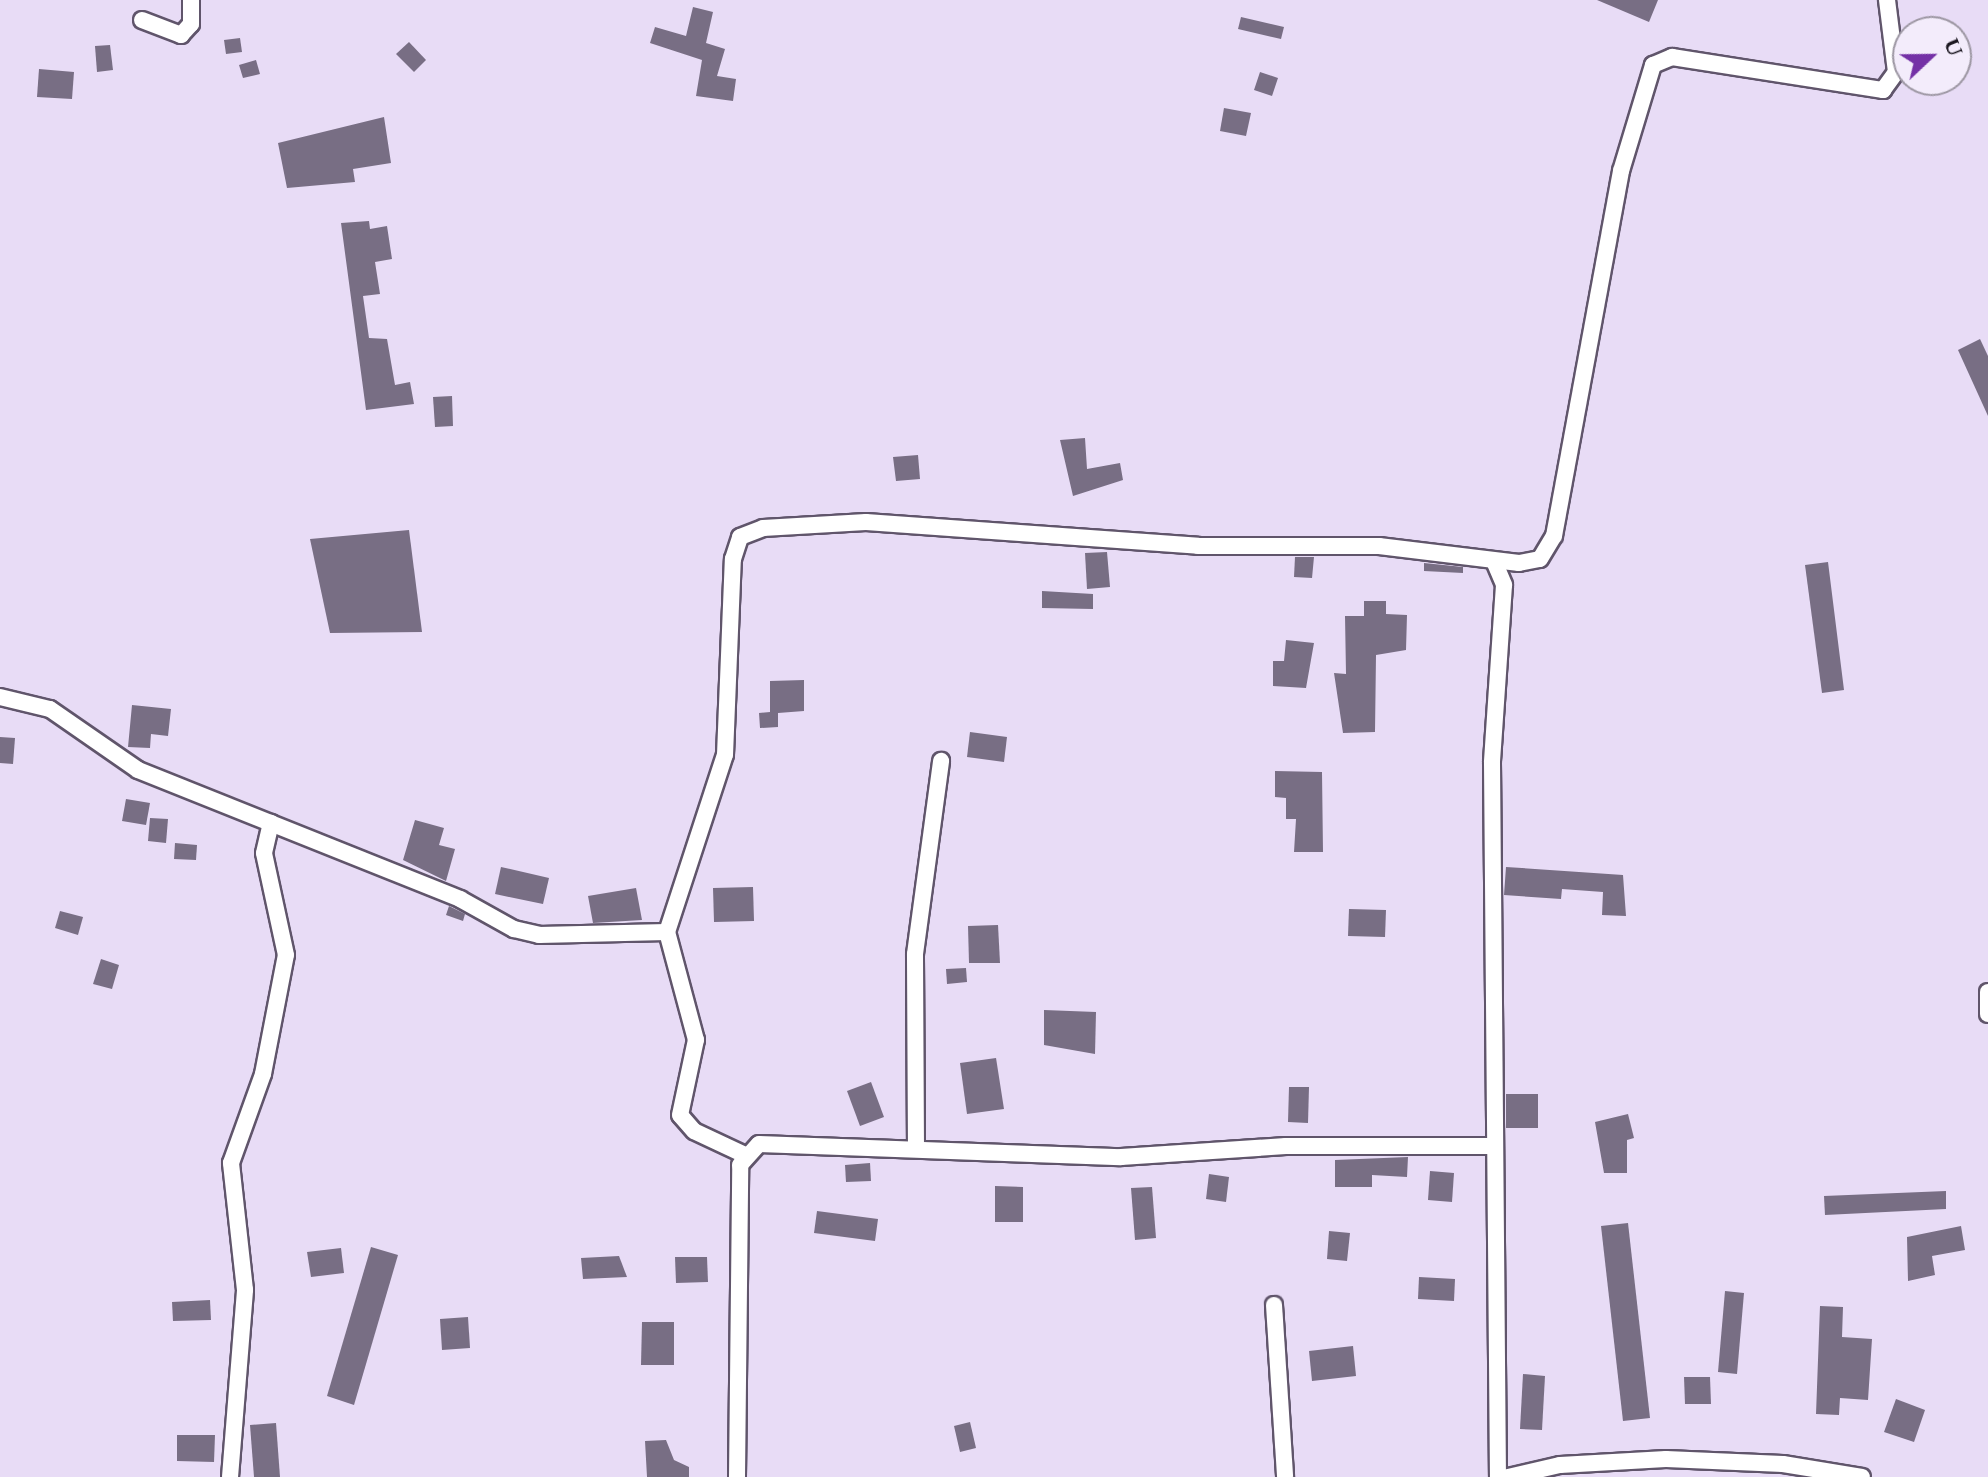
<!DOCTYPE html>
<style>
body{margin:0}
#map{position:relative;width:1988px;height:1477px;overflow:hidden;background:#e8dcf6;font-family:Spectral,serif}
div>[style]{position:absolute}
.building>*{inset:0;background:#786e84}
.roads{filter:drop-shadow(2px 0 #60556b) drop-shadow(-2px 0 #60556b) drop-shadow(0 2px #60556b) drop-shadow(0 -2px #60556b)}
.minor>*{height:16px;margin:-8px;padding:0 8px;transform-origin:8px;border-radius:8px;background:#fff}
span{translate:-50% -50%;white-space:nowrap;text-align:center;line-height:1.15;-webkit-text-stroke:6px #f3ecfb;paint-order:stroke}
.north{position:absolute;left:1892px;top:16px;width:80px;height:80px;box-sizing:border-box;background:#f3ecfb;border:2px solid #9d97a3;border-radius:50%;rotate:68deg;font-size:22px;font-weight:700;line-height:32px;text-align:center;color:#1b1720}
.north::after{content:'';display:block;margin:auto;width:28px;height:36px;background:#7431a6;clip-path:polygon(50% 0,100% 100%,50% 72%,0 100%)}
</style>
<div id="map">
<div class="building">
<i style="clip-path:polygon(1597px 0,1658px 0,1649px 22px)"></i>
<i style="clip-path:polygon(693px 7px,713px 12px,706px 43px,725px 49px,717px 76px,736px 79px,733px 101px,696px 96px,702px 60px,650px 43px,655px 27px,686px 36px)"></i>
<i style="clip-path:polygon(1241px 17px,1284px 27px,1281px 39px,1238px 29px)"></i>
<i style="clip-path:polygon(240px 38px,242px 52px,226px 54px,224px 40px)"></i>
<i style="clip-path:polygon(409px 42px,426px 60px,414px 72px,396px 54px)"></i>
<i style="clip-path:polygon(110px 45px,113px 70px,97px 72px,95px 46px)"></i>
<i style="clip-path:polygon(256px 60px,260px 74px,243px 78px,239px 65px)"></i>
<i style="clip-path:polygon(39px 69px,74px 72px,72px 99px,37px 97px)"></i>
<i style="clip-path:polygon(1260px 72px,1278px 78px,1272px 96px,1254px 90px)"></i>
<i style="clip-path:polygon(1224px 108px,1251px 113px,1246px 136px,1220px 131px)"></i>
<i style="clip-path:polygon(384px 117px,391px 163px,353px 169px,355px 182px,287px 188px,278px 143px)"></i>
<i style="clip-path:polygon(369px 221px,370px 229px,387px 226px,392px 259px,375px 262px,380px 294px,363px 296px,369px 338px,387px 339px,395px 385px,410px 382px,414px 404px,366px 410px,341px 223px)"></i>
<i style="clip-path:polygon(1980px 339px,1988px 356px,1988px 416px,1958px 350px)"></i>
<i style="clip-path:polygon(452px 396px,453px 426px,435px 427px,433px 397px)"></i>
<i style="clip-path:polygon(1085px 438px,1087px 469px,1120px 463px,1123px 480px,1073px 496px,1060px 440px)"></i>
<i style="clip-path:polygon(918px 455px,920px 479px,896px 481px,893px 457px)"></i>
<i style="clip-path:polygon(409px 530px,422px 632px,330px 633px,310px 539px)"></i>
<i style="clip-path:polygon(1107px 552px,1110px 587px,1087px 589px,1085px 553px)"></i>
<i style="clip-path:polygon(1295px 557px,1314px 557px,1312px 578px,1294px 577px)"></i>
<i style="clip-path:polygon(1828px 562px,1844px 690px,1822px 693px,1805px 565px)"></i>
<i style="clip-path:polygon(1424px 563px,1463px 567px,1463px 573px,1424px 571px)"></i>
<i style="clip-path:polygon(1042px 591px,1093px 594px,1093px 609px,1042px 608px)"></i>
<i style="clip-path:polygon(1364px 601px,1386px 601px,1386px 614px,1407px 615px,1406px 650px,1376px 655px,1375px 732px,1343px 733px,1334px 673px,1346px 674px,1345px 616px,1364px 616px)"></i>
<i style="clip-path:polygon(1286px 640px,1314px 643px,1306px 688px,1273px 686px,1273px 661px,1284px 661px)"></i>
<i style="clip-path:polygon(804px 680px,804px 711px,778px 713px,778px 727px,760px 728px,759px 713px,770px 712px,770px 681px)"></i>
<i style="clip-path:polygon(132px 705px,171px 709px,168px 736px,151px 734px,150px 748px,128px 747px)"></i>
<i style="clip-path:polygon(970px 732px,1007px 737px,1004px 762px,967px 757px)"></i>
<i style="clip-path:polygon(0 737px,15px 738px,13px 764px,0 763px)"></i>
<i style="clip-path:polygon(1275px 771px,1322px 772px,1323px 852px,1294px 852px,1296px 819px,1286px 819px,1286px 798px,1275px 797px)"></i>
<i style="clip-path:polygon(126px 799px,150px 803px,146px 825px,122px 821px)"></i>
<i style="clip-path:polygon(150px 818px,168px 819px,166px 843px,148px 841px)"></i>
<i style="clip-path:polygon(415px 820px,444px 828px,439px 845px,455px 849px,446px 881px,403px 860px)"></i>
<i style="clip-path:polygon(175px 843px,197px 845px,196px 860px,174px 859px)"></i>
<i style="clip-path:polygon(501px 867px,549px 878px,543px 904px,495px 894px)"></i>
<i style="clip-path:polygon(1506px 867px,1623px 875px,1626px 916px,1602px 915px,1603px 892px,1562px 889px,1561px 899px,1504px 895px)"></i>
<i style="clip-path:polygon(753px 887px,754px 921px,714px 922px,713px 888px)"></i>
<i style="clip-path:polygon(636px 888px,642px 920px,593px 923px,588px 896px)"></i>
<i style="clip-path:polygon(449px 906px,465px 914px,463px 921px,446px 915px)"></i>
<i style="clip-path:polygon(1349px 909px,1386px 910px,1385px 937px,1348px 936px)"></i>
<i style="clip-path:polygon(60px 911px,83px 917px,78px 935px,55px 928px)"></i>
<i style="clip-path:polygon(998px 925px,1000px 963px,969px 963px,968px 926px)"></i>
<i style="clip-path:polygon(101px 959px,119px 965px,112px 989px,93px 984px)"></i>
<i style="clip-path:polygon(966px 968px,967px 982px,947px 984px,946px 969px)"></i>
<i style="clip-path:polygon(1044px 1010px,1096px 1012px,1095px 1054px,1044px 1045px)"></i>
<i style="clip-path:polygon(996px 1058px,1004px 1109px,967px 1114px,960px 1063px)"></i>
<i style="clip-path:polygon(871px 1082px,884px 1117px,860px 1126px,847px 1091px)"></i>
<i style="clip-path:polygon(1289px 1087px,1309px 1087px,1308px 1123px,1288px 1122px)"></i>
<i style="clip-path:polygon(1506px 1094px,1538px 1094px,1538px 1128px,1506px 1128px)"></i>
<i style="clip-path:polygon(1628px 1114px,1634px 1138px,1627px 1140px,1627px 1173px,1604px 1173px,1595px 1122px)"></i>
<i style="clip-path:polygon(1408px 1157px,1407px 1177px,1372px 1175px,1372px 1187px,1335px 1187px,1335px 1160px)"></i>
<i style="clip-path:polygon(870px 1163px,871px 1181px,846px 1182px,845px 1165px)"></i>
<i style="clip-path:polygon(1430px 1171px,1454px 1173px,1452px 1202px,1428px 1200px)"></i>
<i style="clip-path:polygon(1209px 1174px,1229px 1177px,1226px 1202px,1206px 1199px)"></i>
<i style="clip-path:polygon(995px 1186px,1023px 1187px,1023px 1222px,995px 1222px)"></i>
<i style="clip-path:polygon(1152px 1187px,1156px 1238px,1135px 1240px,1131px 1188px)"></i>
<i style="clip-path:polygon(1946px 1191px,1946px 1209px,1825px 1215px,1824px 1196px)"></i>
<i style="clip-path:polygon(817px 1211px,878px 1219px,875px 1241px,814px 1233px)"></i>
<i style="clip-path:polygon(1628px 1223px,1650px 1418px,1623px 1421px,1601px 1226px)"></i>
<i style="clip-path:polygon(1961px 1226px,1965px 1250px,1932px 1256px,1935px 1275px,1908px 1281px,1907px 1237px)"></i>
<i style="clip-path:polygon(1329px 1231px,1350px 1233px,1347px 1261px,1327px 1259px)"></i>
<i style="clip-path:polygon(371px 1247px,398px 1255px,354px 1405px,327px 1396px)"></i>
<i style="clip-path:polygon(341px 1248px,344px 1273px,311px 1277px,307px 1252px)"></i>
<i style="clip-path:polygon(619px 1256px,627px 1277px,583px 1279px,581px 1258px)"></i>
<i style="clip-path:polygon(675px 1257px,707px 1257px,708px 1282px,676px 1283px)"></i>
<i style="clip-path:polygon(1419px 1277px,1455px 1279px,1454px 1301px,1418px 1299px)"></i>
<i style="clip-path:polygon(1725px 1291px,1744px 1293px,1737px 1374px,1718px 1372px)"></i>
<i style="clip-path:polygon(210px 1300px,211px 1320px,173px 1321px,172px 1302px)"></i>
<i style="clip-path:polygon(1820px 1306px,1843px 1307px,1842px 1337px,1872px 1339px,1868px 1400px,1840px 1398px,1839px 1415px,1816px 1414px)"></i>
<i style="clip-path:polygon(468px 1317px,470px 1348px,442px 1350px,440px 1319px)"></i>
<i style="clip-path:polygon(642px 1322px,674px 1322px,674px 1365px,641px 1365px)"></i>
<i style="clip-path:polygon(1353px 1346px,1356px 1376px,1312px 1381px,1309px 1351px)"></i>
<i style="clip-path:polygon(1523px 1374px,1545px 1376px,1542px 1430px,1520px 1429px)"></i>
<i style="clip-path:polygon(1684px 1377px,1710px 1377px,1711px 1404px,1685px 1404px)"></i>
<i style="clip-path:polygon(1896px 1399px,1925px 1410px,1914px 1442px,1884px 1432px)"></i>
<i style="clip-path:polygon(970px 1422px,976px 1448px,960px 1452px,954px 1426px)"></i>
<i style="clip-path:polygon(276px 1423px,280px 1477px,254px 1477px,250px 1425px)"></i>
<i style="clip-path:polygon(177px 1435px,215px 1435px,214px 1462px,177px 1461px)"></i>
<i style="clip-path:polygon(666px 1440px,674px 1460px,689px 1467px,689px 1477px,647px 1477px,645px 1441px)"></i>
</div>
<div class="roads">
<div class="minor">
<i style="left:142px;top:20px;width:42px;rotate:21deg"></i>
<i style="left:181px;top:35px;width:15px;rotate:-48deg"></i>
<i style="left:191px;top:24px;width:24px;rotate:-90deg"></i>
<i style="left:1494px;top:561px;width:26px;rotate:67deg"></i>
<i style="left:1504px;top:585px;width:178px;rotate:93.9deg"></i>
<i style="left:1492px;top:763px;width:714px;rotate:89.52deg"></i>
<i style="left:0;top:697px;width:51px;rotate:13.5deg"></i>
<i style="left:50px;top:709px;width:107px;rotate:34.7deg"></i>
<i style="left:138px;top:770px;width:347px;rotate:21.8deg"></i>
<i style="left:460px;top:899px;width:62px;rotate:29.1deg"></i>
<i style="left:514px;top:929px;width:26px;rotate:13deg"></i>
<i style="left:539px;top:935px;width:128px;rotate:-1.3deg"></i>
<i style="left:1988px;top:992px;width:22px;rotate:90deg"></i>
<i style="left:916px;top:1149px;width:195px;rotate:-90.3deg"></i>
<i style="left:915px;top:954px;width:195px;rotate:-82.3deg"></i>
<i style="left:745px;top:1155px;width:56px;rotate:-154.8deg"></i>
<i style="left:694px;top:1131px;width:21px;rotate:-131deg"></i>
<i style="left:680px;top:1115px;width:77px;rotate:-78deg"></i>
<i style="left:696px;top:1040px;width:112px;rotate:-105deg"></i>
<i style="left:667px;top:932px;width:186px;rotate:-71.9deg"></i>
<i style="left:725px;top:755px;width:196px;rotate:-87.7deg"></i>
<i style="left:733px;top:559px;width:23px;rotate:-72deg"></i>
<i style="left:740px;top:537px;width:25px;rotate:-21deg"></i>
<i style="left:763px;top:528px;width:103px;rotate:-3.3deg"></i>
<i style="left:866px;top:522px;width:333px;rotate:4.1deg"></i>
<i style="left:1198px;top:546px;width:181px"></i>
<i style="left:1379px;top:546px;width:141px;rotate:6.9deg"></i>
<i style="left:1519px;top:563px;width:21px;rotate:-11deg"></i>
<i style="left:1540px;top:559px;width:27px;rotate:-59deg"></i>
<i style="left:1554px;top:536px;width:371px;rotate:-79.6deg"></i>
<i style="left:1621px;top:171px;width:111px;rotate:-73.2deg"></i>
<i style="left:1653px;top:65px;width:21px;rotate:-23deg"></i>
<i style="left:1672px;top:57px;width:214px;rotate:8.9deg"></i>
<i style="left:1883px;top:90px;width:22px;rotate:-54deg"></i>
<i style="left:1896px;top:72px;width:73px;rotate:-97.1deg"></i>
<i style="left:1274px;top:1305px;width:172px;rotate:86.3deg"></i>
<i style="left:230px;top:1477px;width:188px;rotate:-85.4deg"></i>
<i style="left:245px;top:1290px;width:128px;rotate:-96.3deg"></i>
<i style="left:231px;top:1163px;width:95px;rotate:-70.2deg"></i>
<i style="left:263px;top:1074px;width:121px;rotate:-79.1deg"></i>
<i style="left:286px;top:955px;width:104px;rotate:-102.2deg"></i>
<i style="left:264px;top:853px;width:31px;rotate:-77deg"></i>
<i style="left:737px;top:1477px;width:312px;rotate:-89.4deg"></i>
<i style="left:740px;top:1165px;width:28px;rotate:-48deg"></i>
<i style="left:759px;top:1144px;width:362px;rotate:2.1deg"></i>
<i style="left:1121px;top:1157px;width:165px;rotate:-3.8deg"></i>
<i style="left:1286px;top:1146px;width:208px"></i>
<i style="left:1508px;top:1477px;width:53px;rotate:-13deg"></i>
<i style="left:1560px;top:1465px;width:106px;rotate:-3.2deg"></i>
<i style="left:1666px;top:1459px;width:117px;rotate:2.4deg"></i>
<i style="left:1783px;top:1464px;width:80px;rotate:9.3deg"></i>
</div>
</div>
<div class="north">U</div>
</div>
